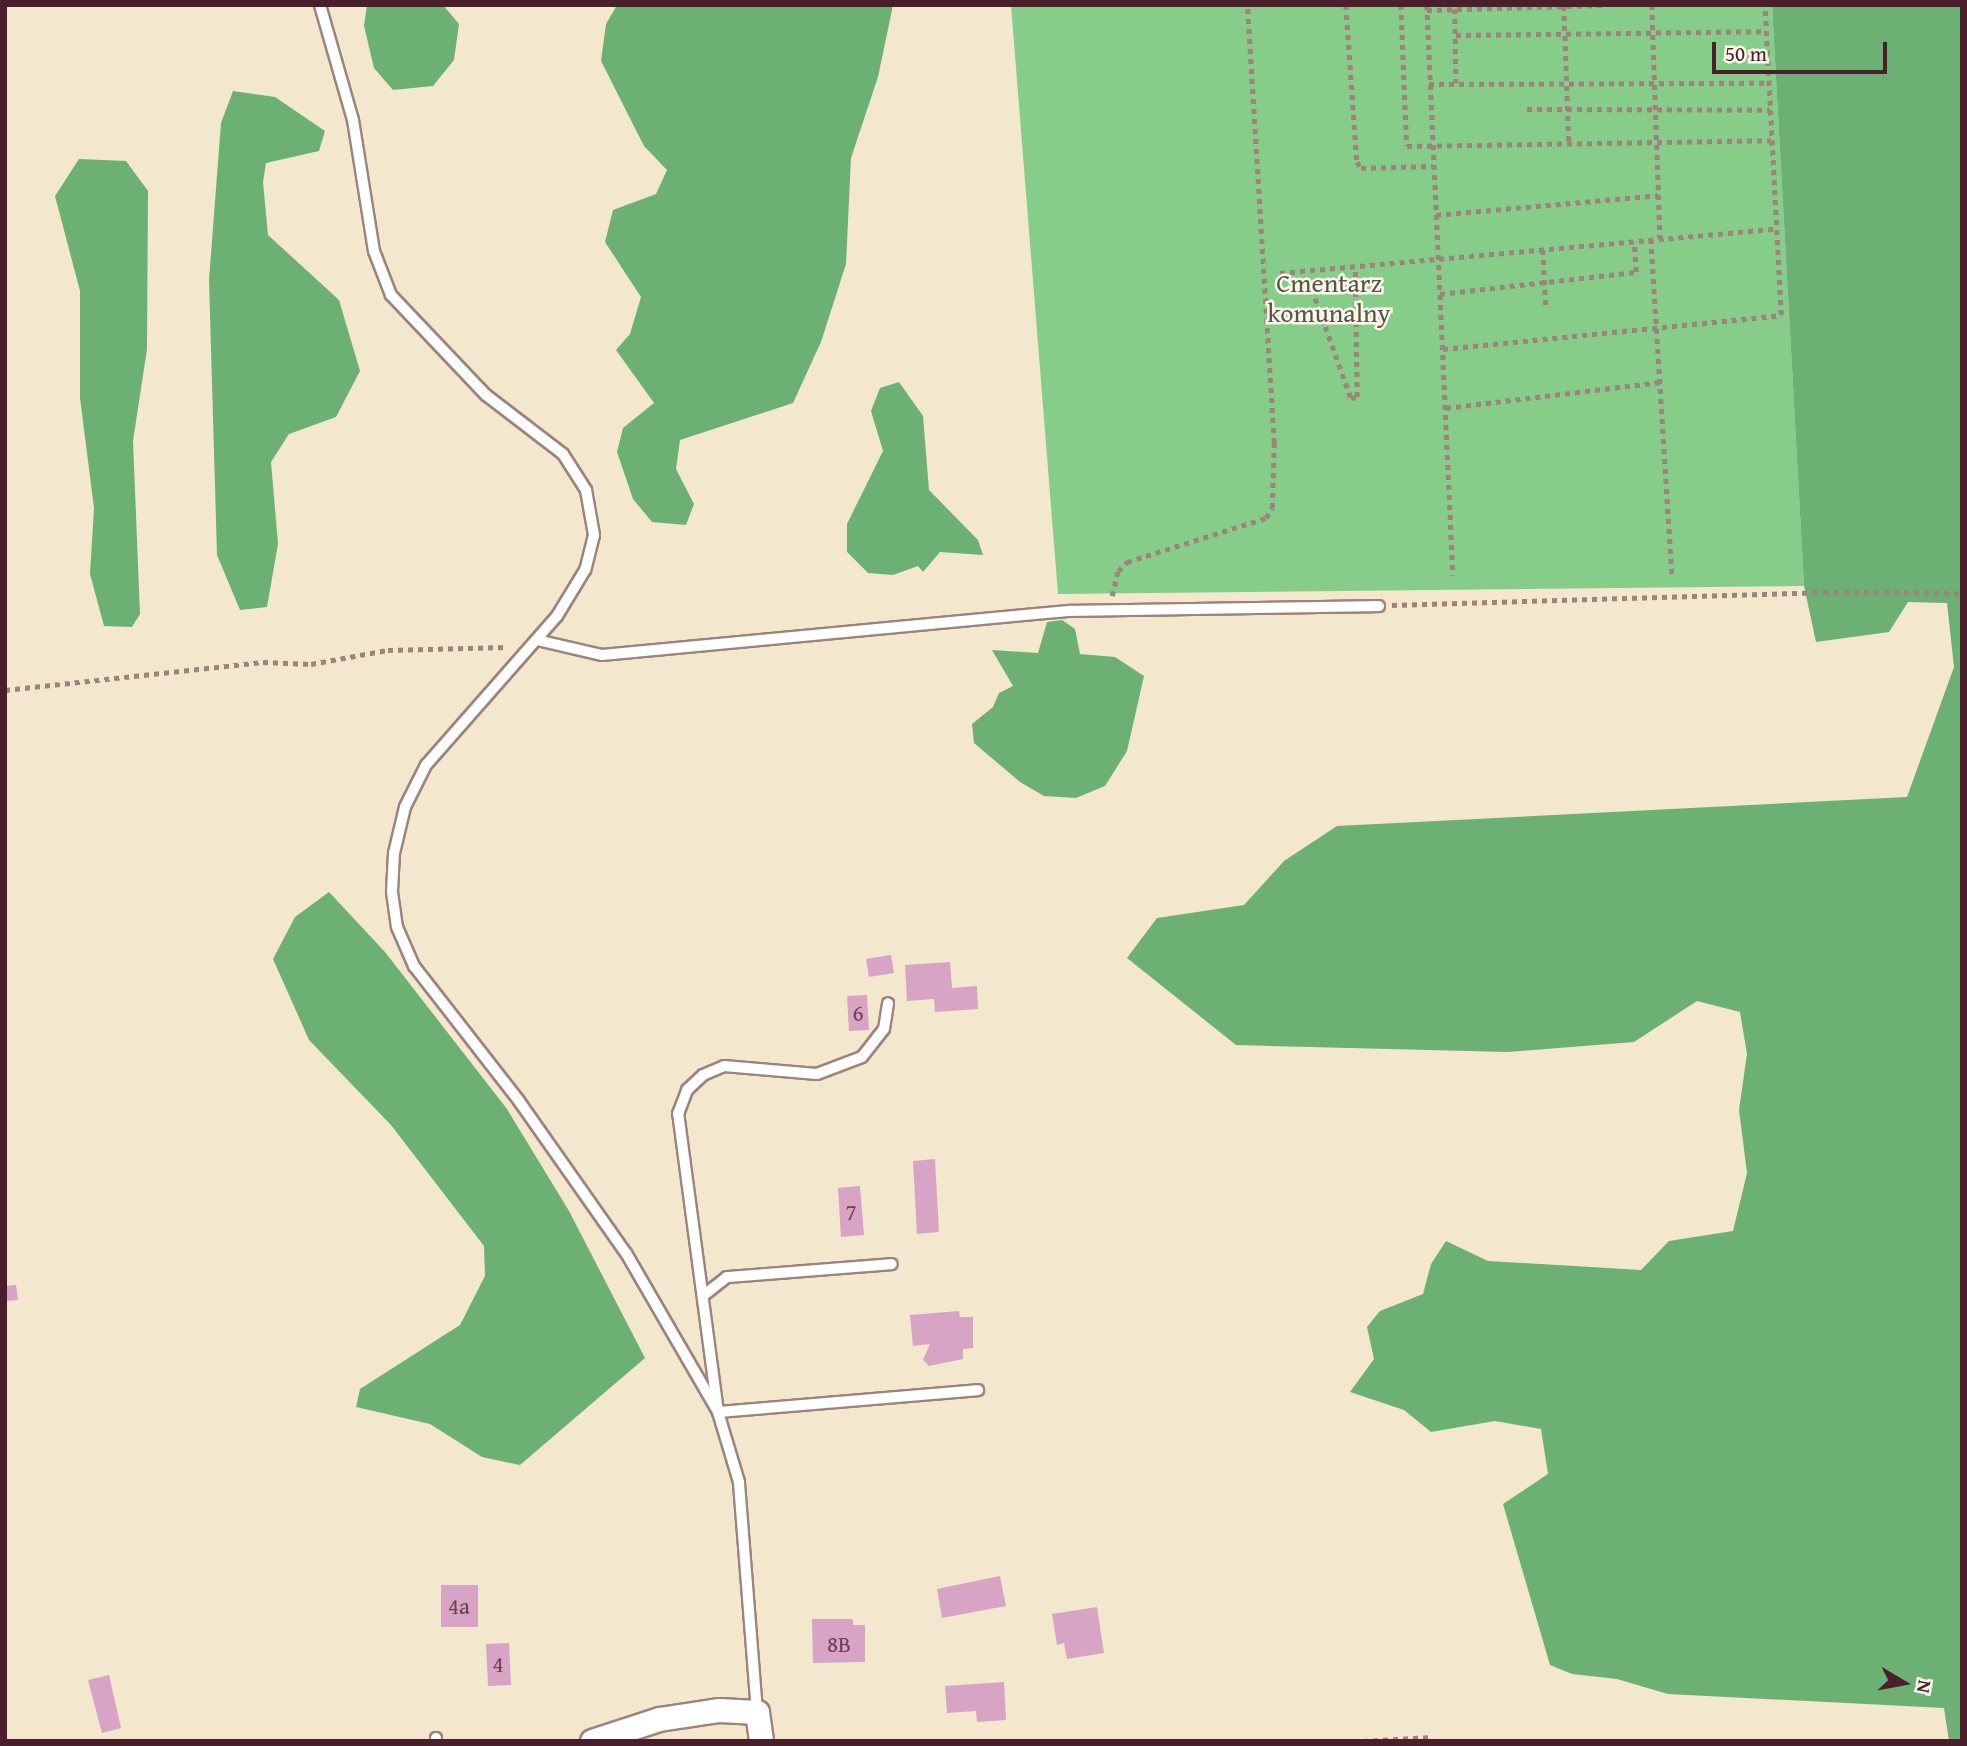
<!DOCTYPE html>
<style>
body{margin:0}
#map{position:relative;width:1967px;height:1746px;overflow:hidden;background:#f3e7cd;font-family:"Gentium Book Plus",serif}
div>[style]{position:absolute}
.green>*{inset:0;background:#85cd88}
.forest>*{inset:0;background:#6cb074}
.building>*{inset:0;background:#d8a4c5}
.path>*{height:4.5px;margin-top:-2.25px;transform-origin:0;background:repeating-linear-gradient(90deg,#9e837c 0 5px,transparent 0 10px)}
.roads{filter:drop-shadow(2px 0 #9e837c) drop-shadow(-2px 0 #9e837c) drop-shadow(0 2px #9e837c) drop-shadow(0 -2px #9e837c)}
.service>*{height:10px;margin:-5px;padding:0 5px;transform-origin:5px;border-radius:5px;background:#fff}
.minor>*{height:23px;margin:-11.5px;padding:0 11.5px;transform-origin:11.5px;border-radius:11.5px;background:#fff}
span{translate:-50% -50%;white-space:nowrap;text-align:center;line-height:1.15;-webkit-text-stroke:5px #fbf7ec;paint-order:stroke}
.number-label{font-size:23px;color:#6e4052}
.number-label span{-webkit-text-stroke-width:0}
.park-label{font-size:26px;color:#5c5347}
.frame{position:absolute;inset:0;border:7px solid #4a1f2b;pointer-events:none}
.north{position:absolute;left:1869px;top:1648px;width:70px;height:70px;-webkit-text-stroke:5px #fbf7ec;paint-order:stroke;rotate:100deg;font-size:19px;font-weight:700;line-height:28px;text-align:center;color:#4a1f2b}
.north::after{content:'';display:block;margin:auto;width:24px;height:32px;background:#4a1f2b;clip-path:polygon(50% 0,100% 100%,50% 72%,0 100%)}
.scale{position:absolute;left:1712px;top:42px;width:175px;height:32px;box-sizing:border-box;border:4px solid #4a1f2b;border-top:0;padding-left:9px;font-size:21px;line-height:24px;white-space:nowrap;color:#4a1f2b;-webkit-text-stroke:5px #fbf7ec;paint-order:stroke}
</style>
<div id="map">
<div class="green">
<i style="clip-path:polygon(1011px 5px,1772px 5px,1804px 586px,1058px 594px)"></i>
</div>
<div class="forest">
<i style="clip-path:polygon(367px 5px,443px 5px,459px 24px,454px 60px,433px 86px,393px 90px,374px 68px,364px 26px)"></i>
<i style="clip-path:polygon(617px 5px,893px 5px,878px 77px,851px 158px,846px 264px,821px 342px,793px 403px,680px 440px,676px 469px,694px 504px,686px 525px,652px 522px,633px 499px,617px 452px,623px 428px,654px 403px,616px 350px,630px 334px,641px 297px,605px 242px,613px 210px,656px 194px,667px 170px,644px 146px,601px 61px,606px 24px)"></i>
<i style="clip-path:polygon(1772px 5px,1962px 5px,1962px 1741px,1949px 1741px,1944px 1708px,1668px 1694px,1617px 1679px,1572px 1674px,1550px 1665px,1503px 1504px,1548px 1474px,1541px 1429px,1495px 1421px,1431px 1432px,1404px 1410px,1350px 1392px,1374px 1359px,1367px 1327px,1380px 1311px,1423px 1294px,1431px 1264px,1446px 1241px,1488px 1261px,1641px 1270px,1669px 1241px,1733px 1231px,1747px 1173px,1739px 1110px,1747px 1054px,1740px 1012px,1697px 1001px,1634px 1042px,1508px 1052px,1236px 1045px,1127px 958px,1157px 918px,1244px 905px,1284px 861px,1337px 826px,1907px 797px,1954px 667px,1947px 603px,1908px 602px,1889px 632px,1816px 642px,1804px 586px)"></i>
<i style="clip-path:polygon(233px 91px,275px 97px,325px 131px,319px 151px,266px 163px,263px 182px,268px 235px,339px 300px,360px 371px,336px 417px,289px 434px,271px 462px,278px 544px,267px 607px,240px 610px,217px 555px,209px 280px,221px 123px)"></i>
<i style="clip-path:polygon(79px 159px,126px 161px,148px 191px,147px 349px,133px 441px,140px 614px,132px 627px,104px 626px,90px 574px,94px 508px,80px 398px,80px 291px,55px 196px)"></i>
<i style="clip-path:polygon(899px 382px,923px 416px,929px 490px,978px 540px,983px 555px,940px 552px,923px 572px,918px 566px,893px 575px,868px 573px,847px 552px,847px 524px,883px 451px,871px 411px,880px 388px)"></i>
<i style="clip-path:polygon(1062px 620px,1075px 629px,1080px 654px,1115px 657px,1144px 676px,1127px 751px,1105px 786px,1076px 798px,1044px 796px,1020px 782px,974px 743px,972px 724px,993px 707px,999px 693px,1013px 686px,992px 650px,1038px 653px,1047px 622px)"></i>
<i style="clip-path:polygon(329px 892px,385px 952px,507px 1109px,569px 1211px,645px 1358px,520px 1465px,482px 1457px,430px 1424px,356px 1407px,360px 1389px,460px 1325px,485px 1276px,484px 1246px,391px 1125px,309px 1040px,273px 959px,295px 917px)"></i>
</div>
<div class="building">
<i style="clip-path:polygon(891px 955px,894px 973px,869px 977px,866px 959px)"></i>
<i style="clip-path:polygon(950px 962px,952px 988px,977px 986px,978px 1009px,935px 1012px,934px 999px,907px 1001px,905px 965px)"></i>
<i style="clip-path:polygon(867px 995px,869px 1030px,849px 1031px,847px 996px)"></i>
<i style="clip-path:polygon(935px 1159px,939px 1232px,917px 1234px,913px 1161px)"></i>
<i style="clip-path:polygon(860px 1186px,864px 1235px,841px 1237px,838px 1188px)"></i>
<i style="clip-path:polygon(16px 1285px,18px 1300px,6px 1301px,5px 1286px)"></i>
<i style="clip-path:polygon(959px 1311px,960px 1317px,973px 1317px,973px 1348px,963px 1349px,963px 1359px,929px 1366px,923px 1360px,930px 1344px,913px 1346px,910px 1315px)"></i>
<i style="clip-path:polygon(1000px 1576px,1006px 1606px,942px 1618px,937px 1589px)"></i>
<i style="clip-path:polygon(441px 1585px,478px 1585px,478px 1627px,441px 1627px)"></i>
<i style="clip-path:polygon(1097px 1607px,1104px 1653px,1067px 1659px,1064px 1643px,1057px 1645px,1052px 1614px)"></i>
<i style="clip-path:polygon(812px 1619px,853px 1619px,853px 1625px,865px 1625px,865px 1662px,813px 1663px)"></i>
<i style="clip-path:polygon(509px 1643px,511px 1685px,488px 1686px,486px 1644px)"></i>
<i style="clip-path:polygon(109px 1675px,121px 1728px,102px 1733px,88px 1680px)"></i>
<i style="clip-path:polygon(1004px 1682px,1006px 1720px,977px 1722px,976px 1711px,947px 1713px,945px 1686px)"></i>
</div>
<div class="path">
<i style="left:1346px;top:5px;width:157px;rotate:86deg"></i>
<i style="left:1357px;top:162px;width:7px;rotate:56deg"></i>
<i style="left:1361px;top:168px;width:72px;rotate:-1.6deg"></i>
<i style="left:1401px;top:5px;width:141px;rotate:87.6deg"></i>
<i style="left:1407px;top:146px;width:364px;rotate:-0.9deg"></i>
<i style="left:1427px;top:5px;width:571px;rotate:87.39deg"></i>
<i style="left:1652px;top:5px;width:233px;rotate:88deg"></i>
<i style="left:1564px;top:6px;width:136px;rotate:87.9deg"></i>
<i style="left:1455px;top:9px;width:74px;rotate:89.2deg"></i>
<i style="left:1427px;top:10px;width:176px;rotate:-1.6deg"></i>
<i style="left:1456px;top:35px;width:310px;rotate:-0.7deg"></i>
<i style="left:1429px;top:84px;width:340px;rotate:-0.2deg"></i>
<i style="left:1527px;top:109px;width:243px;rotate:0.2deg"></i>
<i style="left:1436px;top:215px;width:223px;rotate:-5.1deg"></i>
<i style="left:1651px;top:239px;width:339px;rotate:86.4deg"></i>
<i style="left:1543px;top:250px;width:59px;rotate:87.1deg"></i>
<i style="left:1280px;top:273px;width:495px;rotate:-5.1deg"></i>
<i style="left:1281px;top:291px;width:31px;rotate:-4deg"></i>
<i style="left:1312px;top:289px;width:116px;rotate:70.3deg"></i>
<i style="left:1351px;top:398px;width:6px;rotate:-9deg"></i>
<i style="left:1357px;top:397px;width:129px;rotate:-90.9deg"></i>
<i style="left:1440px;top:294px;width:197px;rotate:-6.4deg"></i>
<i style="left:1636px;top:272px;width:31px;rotate:-94deg"></i>
<i style="left:1443px;top:349px;width:340px;rotate:-5.7deg"></i>
<i style="left:1781px;top:315px;width:310px;rotate:-93deg"></i>
<i style="left:1446px;top:408px;width:217px;rotate:-6.9deg"></i>
<i style="left:1112px;top:596px;width:26px;rotate:-77deg"></i>
<i style="left:1118px;top:571px;width:13px;rotate:-45deg"></i>
<i style="left:1127px;top:562px;width:146px;rotate:-17.6deg"></i>
<i style="left:1266px;top:518px;width:12px;rotate:-59deg"></i>
<i style="left:1272px;top:508px;width:65px;rotate:-88.2deg"></i>
<i style="left:1274px;top:443px;width:439px;rotate:-93.5deg"></i>
<i style="left:1392px;top:605px;width:432px;rotate:-1.7deg"></i>
<i style="left:1824px;top:592px;width:138px;rotate:0.4deg"></i>
<i style="left:5px;top:690px;width:260px;rotate:-6.2deg"></i>
<i style="left:263px;top:662px;width:48px;rotate:2.4deg"></i>
<i style="left:311px;top:664px;width:78px;rotate:-10.3deg"></i>
<i style="left:388px;top:650px;width:120px;rotate:-1.4deg"></i>
<i style="left:1363px;top:1741px;width:69px;rotate:-3.3deg"></i>
</div>
<div class="roads">
<div class="service">
<i style="left:320px;top:5px;width:120px;rotate:74deg"></i>
<i style="left:353px;top:120px;width:133px;rotate:80.9deg"></i>
<i style="left:374px;top:251px;width:47px;rotate:68.9deg"></i>
<i style="left:391px;top:295px;width:138px;rotate:46.5deg"></i>
<i style="left:486px;top:395px;width:97px;rotate:37.5deg"></i>
<i style="left:563px;top:454px;width:43px;rotate:57.4deg"></i>
<i style="left:586px;top:490px;width:46px;rotate:79.9deg"></i>
<i style="left:594px;top:535px;width:36px;rotate:104deg"></i>
<i style="left:585px;top:570px;width:54px;rotate:121.3deg"></i>
<i style="left:557px;top:616px;width:198px;rotate:131.3deg"></i>
<i style="left:426px;top:765px;width:47px;rotate:116.6deg"></i>
<i style="left:405px;top:807px;width:47px;rotate:103.4deg"></i>
<i style="left:394px;top:853px;width:39px;rotate:93deg"></i>
<i style="left:392px;top:892px;width:35px;rotate:82deg"></i>
<i style="left:397px;top:927px;width:43px;rotate:66.4deg"></i>
<i style="left:414px;top:966px;width:171px;rotate:52.1deg"></i>
<i style="left:519px;top:1101px;width:186px;rotate:54.9deg"></i>
<i style="left:626px;top:1253px;width:184px;rotate:59.9deg"></i>
<i style="left:537px;top:640px;width:67px;rotate:13deg"></i>
<i style="left:602px;top:655px;width:471px;rotate:-5.4deg"></i>
<i style="left:1071px;top:611px;width:308px;rotate:-0.9deg"></i>
<i style="left:704px;top:1295px;width:29px;rotate:-38deg"></i>
<i style="left:727px;top:1277px;width:165px;rotate:-4.5deg"></i>
<i style="left:718px;top:1412px;width:261px;rotate:-4.8deg"></i>
<i style="left:757px;top:1712px;width:231px;rotate:-94.5deg"></i>
<i style="left:739px;top:1482px;width:73px;rotate:-106.7deg"></i>
<i style="left:718px;top:1412px;width:301px;rotate:-97.6deg"></i>
<i style="left:678px;top:1114px;width:26px;rotate:-69deg"></i>
<i style="left:687px;top:1090px;width:22px;rotate:-43deg"></i>
<i style="left:703px;top:1075px;width:23px;rotate:-23deg"></i>
<i style="left:724px;top:1066px;width:93px;rotate:4.9deg"></i>
<i style="left:817px;top:1074px;width:48px;rotate:-20.7deg"></i>
<i style="left:862px;top:1057px;width:36px;rotate:-52deg"></i>
<i style="left:884px;top:1029px;width:26px;rotate:-81deg"></i>
<i style="left:436px;top:1741px;width:3px;rotate:-90deg"></i>
</div>
<div class="minor">
<i style="left:592px;top:1741px;width:71px;rotate:-18.2deg"></i>
<i style="left:659px;top:1719px;width:61px;rotate:-8.5deg"></i>
<i style="left:719px;top:1710px;width:38px;rotate:3deg"></i>
<i style="left:757px;top:1712px;width:29px;rotate:82deg"></i>
</div>
</div>
<div class="number-label">
<span style="left:858px;top:1013px">6</span>
<span style="left:851px;top:1212px">7</span>
<span style="left:459px;top:1606px">4a</span>
<span style="left:839px;top:1644px">8B</span>
<span style="left:498px;top:1664px">4</span>
</div>
<div class="park-label">
<span style="left:1329px;top:298px">Cmentarz<br>komunalny</span>
</div>
<div class="frame"></div>
<div class="north">N</div>
<div class="scale">50 m</div>
</div>
